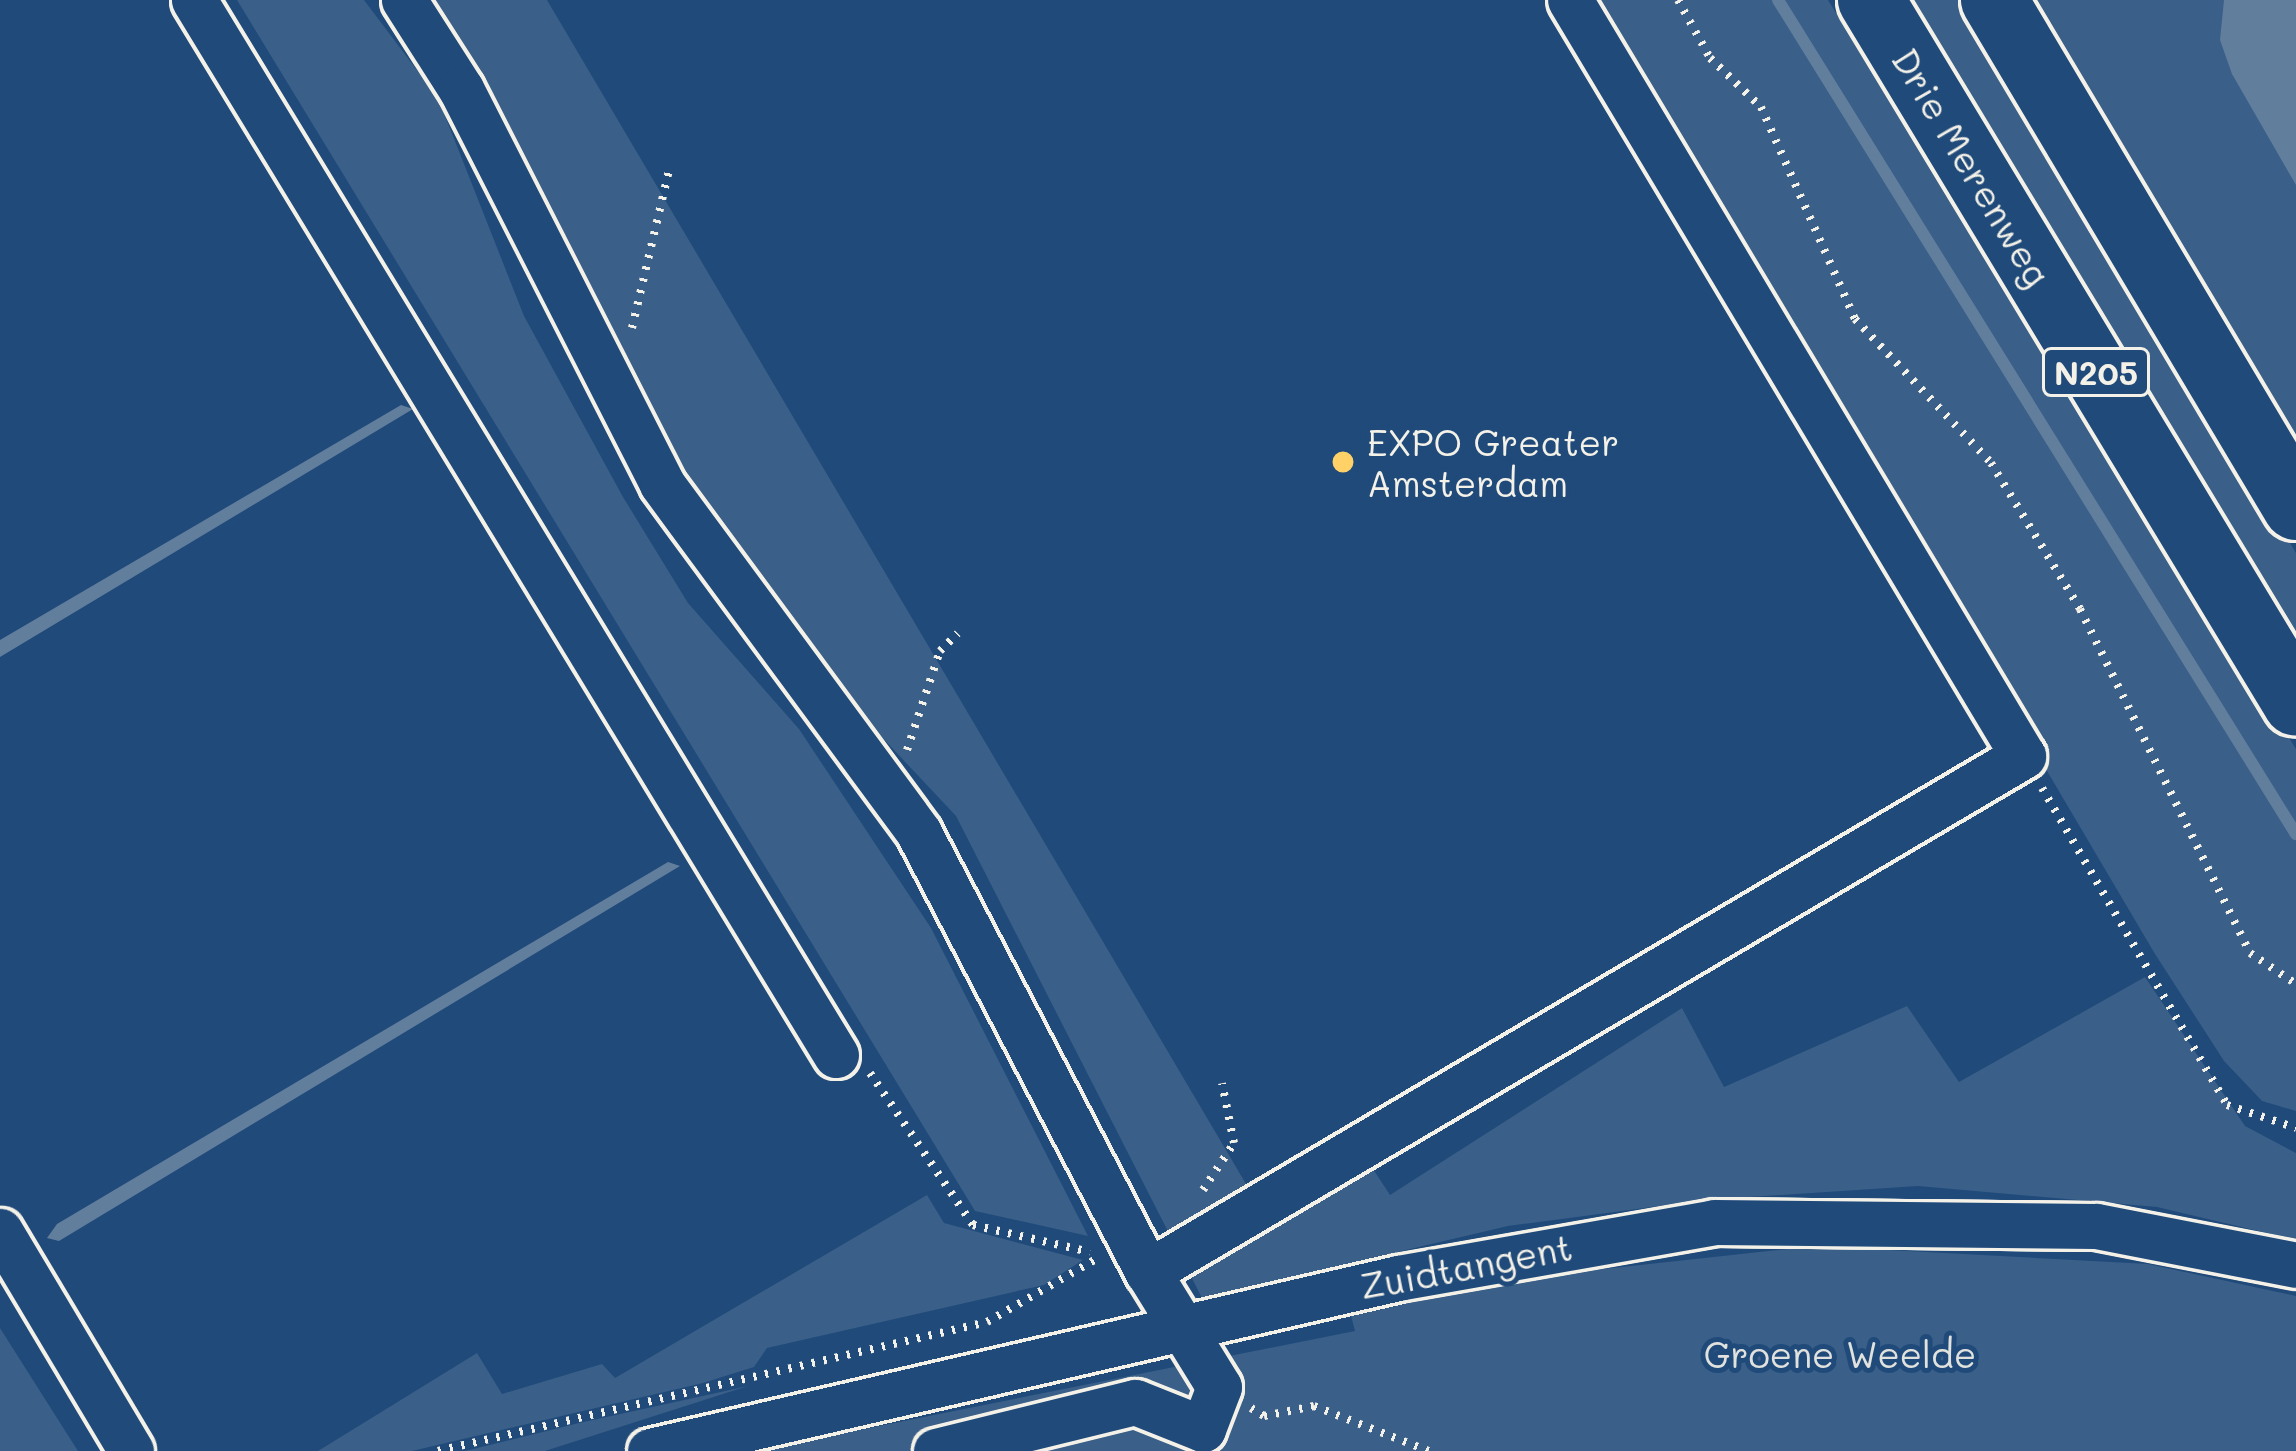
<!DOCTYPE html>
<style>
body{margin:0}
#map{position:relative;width:2296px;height:1451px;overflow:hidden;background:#1f4a7a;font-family:Mali,sans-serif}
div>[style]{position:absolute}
.green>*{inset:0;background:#3a5f88}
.water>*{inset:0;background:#627e9d}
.stream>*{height:12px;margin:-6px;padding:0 6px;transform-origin:6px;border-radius:6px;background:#627e9d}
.path>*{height:8px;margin-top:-4px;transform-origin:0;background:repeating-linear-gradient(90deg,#f4f1e8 0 3px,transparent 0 12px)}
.roads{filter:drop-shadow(3px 0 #f4f1e8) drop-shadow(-3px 0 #f4f1e8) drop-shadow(0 3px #f4f1e8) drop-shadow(0 -3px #f4f1e8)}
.minor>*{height:45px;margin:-22.5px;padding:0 22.5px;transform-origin:22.5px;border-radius:22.5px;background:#1f4a7a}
.highway>*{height:66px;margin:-33px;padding:0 33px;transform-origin:33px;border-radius:33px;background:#1f4a7a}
.dots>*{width:33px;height:33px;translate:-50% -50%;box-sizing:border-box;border:6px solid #1f4a7a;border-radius:50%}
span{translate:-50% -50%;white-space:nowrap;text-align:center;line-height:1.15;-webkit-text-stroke:10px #1f4a7a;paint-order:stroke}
.shield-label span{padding:3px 9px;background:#1f4a7a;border:3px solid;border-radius:9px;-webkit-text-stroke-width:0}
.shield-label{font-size:33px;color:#f4f1e8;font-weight:700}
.street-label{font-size:36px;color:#f4f1e8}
.poi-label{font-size:36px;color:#f4f1e8}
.left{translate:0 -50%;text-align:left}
.park-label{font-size:36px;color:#e1e2de}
</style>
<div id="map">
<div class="green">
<i style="clip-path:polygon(237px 0,364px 0,438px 98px,524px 316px,623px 497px,688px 603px,799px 729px,931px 928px,1088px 1236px,975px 1211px)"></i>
<i style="clip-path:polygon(434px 0,547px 0,1262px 1211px,1364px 1155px,1390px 1195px,1682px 1008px,1724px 1087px,1907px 1006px,1959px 1082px,2145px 977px,2245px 1126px,2296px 1153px,2296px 1240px,2157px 1207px,1918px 1186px,1705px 1200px,1508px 1226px,1202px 1298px,956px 816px,831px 683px,683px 467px,566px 263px)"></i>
<i style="clip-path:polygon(1592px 0,1828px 0,2296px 749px,2296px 1111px,2262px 1101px,2224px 1061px,2155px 954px)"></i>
<i style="clip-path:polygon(1904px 0,1967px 0,2296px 553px,2296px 667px)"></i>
<i style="clip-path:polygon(2029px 0,2224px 0,2296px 127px,2296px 447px)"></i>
<i style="clip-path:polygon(927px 1195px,944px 1223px,1083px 1260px,1044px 1285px,767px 1348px,754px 1367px,703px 1383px,412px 1451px,318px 1451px,477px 1353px,502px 1394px,602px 1364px,615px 1378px)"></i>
<i style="clip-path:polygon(1814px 1246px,2148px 1264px,2296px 1296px,2296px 1451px,753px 1451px,1355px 1331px,1351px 1316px,1521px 1278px)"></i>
<i style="clip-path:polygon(0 1328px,64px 1429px,78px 1451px,0 1451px)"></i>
<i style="clip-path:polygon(748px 1386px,545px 1451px,465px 1451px,579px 1423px)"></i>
</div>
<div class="water">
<i style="clip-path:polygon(2224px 0,2296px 0,2296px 185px,2232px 74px,2220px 40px)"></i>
<i style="clip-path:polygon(401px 405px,413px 409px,0 657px,0 640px)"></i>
<i style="clip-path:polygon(668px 862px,680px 866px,59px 1241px,47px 1238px,57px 1224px)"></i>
</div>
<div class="stream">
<i style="left:1778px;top:0;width:982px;rotate:58.16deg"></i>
</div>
<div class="path">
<i style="left:1678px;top:0;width:66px;rotate:61.1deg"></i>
<i style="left:1710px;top:58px;width:71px;rotate:43.9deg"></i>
<i style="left:1761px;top:107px;width:232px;rotate:66.1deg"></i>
<i style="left:1855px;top:319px;width:198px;rotate:46.6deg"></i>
<i style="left:1991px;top:463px;width:171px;rotate:58.6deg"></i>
<i style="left:2080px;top:609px;width:384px;rotate:63.7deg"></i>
<i style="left:2250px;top:953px;width:55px;rotate:34deg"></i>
<i style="left:632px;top:328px;width:166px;rotate:-76.8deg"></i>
<i style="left:907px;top:750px;width:104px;rotate:-71.6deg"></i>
<i style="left:940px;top:651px;width:25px;rotate:-45deg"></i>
<i style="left:2042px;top:788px;width:367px;rotate:59.7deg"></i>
<i style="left:2227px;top:1105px;width:73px;rotate:18.4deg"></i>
<i style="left:870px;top:1073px;width:184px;rotate:55.9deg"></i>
<i style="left:973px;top:1225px;width:120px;rotate:13deg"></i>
<i style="left:1203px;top:1190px;width:56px;rotate:-56.6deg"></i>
<i style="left:1234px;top:1143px;width:61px;rotate:-101.3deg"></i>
<i style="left:1251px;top:1408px;width:15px;rotate:32deg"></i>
<i style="left:1264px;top:1416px;width:51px;rotate:-11.3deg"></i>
<i style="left:1314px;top:1406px;width:123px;rotate:21.4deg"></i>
<i style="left:438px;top:1451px;width:564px;rotate:-13.22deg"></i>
<i style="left:987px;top:1322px;width:128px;rotate:-30deg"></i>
</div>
<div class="roads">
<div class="minor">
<i style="left:194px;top:0;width:1235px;rotate:58.68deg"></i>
<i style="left:404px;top:0;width:106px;rotate:57.4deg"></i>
<i style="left:461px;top:89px;width:443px;rotate:63deg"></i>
<i style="left:662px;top:484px;width:433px;rotate:53.6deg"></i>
<i style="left:919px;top:833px;width:495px;rotate:62.5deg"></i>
<i style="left:1148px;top:1272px;width:135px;rotate:58.3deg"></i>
<i style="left:1219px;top:1387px;width:45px;rotate:110.9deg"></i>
<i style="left:1203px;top:1429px;width:73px;rotate:-158.3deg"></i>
<i style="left:1135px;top:1402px;width:205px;rotate:166.2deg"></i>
<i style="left:0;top:1231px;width:256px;rotate:59.2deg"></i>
<i style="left:1148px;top:1272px;width:1016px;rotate:-30.53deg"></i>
<i style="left:2023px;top:756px;width:881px;rotate:-120.93deg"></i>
<i style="left:650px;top:1451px;width:768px;rotate:-13.02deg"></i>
<i style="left:1398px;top:1278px;width:321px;rotate:-10deg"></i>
<i style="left:1714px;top:1222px;width:382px;rotate:0.6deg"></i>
<i style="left:2096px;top:1226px;width:204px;rotate:11deg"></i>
</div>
<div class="highway">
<i style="left:1871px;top:0;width:821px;rotate:58.84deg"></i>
<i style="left:1994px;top:0;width:590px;rotate:59.22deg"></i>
</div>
</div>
<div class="dots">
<i style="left:1343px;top:462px;background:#ffd166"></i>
</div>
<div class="shield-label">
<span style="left:2096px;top:372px">N205</span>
</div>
<div class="street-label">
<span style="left:1972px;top:167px;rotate:59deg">Drie Merenweg</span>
<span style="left:1466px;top:1266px;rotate:-11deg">Zuidtangent</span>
</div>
<div class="poi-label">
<span class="left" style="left:1367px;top:462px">EXPO Greater<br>Amsterdam</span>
</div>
<div class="park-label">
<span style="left:1840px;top:1354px">Groene Weelde</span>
</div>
</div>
